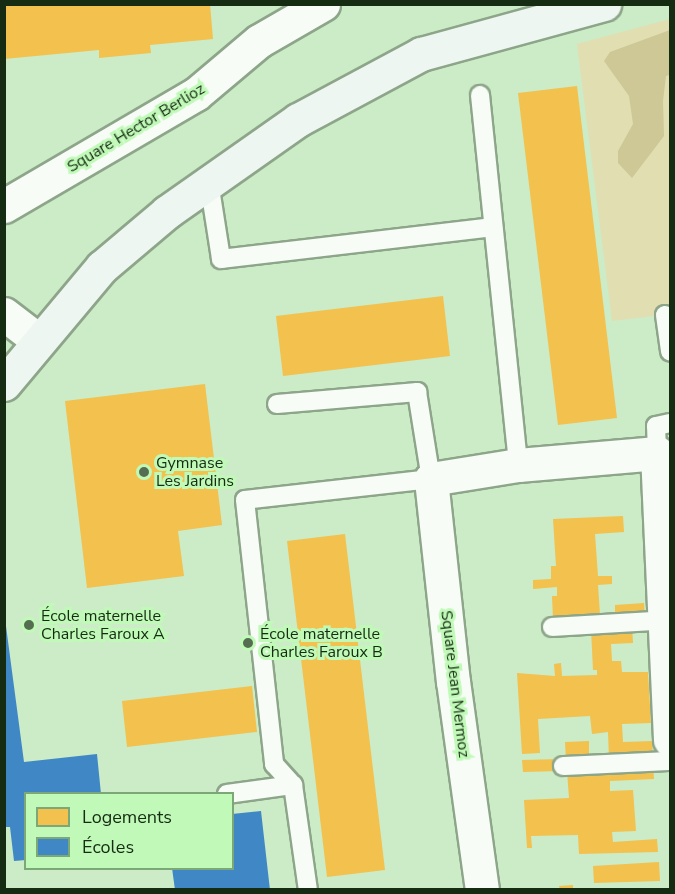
<!DOCTYPE html>
<meta charset="utf-8">
<style>
body{margin:0}
#map{position:relative;width:675px;height:894px;overflow:hidden;background:#ccebc7;font-family:"Nunito Sans",sans-serif}
div>[style]{position:absolute}
.green>*{inset:0;background:#e1deb1}
.forest>*{inset:0;background:#cec896}
.homes>*{inset:0;background:#f2c14e}
.schools>*{inset:0;background:#3f88c5}
.roads{filter:drop-shadow(2px 0 #8da589) drop-shadow(-2px 0 #8da589) drop-shadow(0 2px #8da589) drop-shadow(0 -2px #8da589)}
.lane>*{height:18px;margin:-9px;padding:0 9px;transform-origin:9px;border-radius:9px;background:#f7fcf7}
.street>*{height:33px;margin:-16.5px;padding:0 16.5px;transform-origin:16.5px;border-radius:16.5px;background:#f7fcf7}
.secondary>*{height:33px;margin:-16.5px;padding:0 16.5px;transform-origin:16.5px;border-radius:16.5px;background:#eef6f2}
.dots>*{width:16px;height:16px;translate:-50% -50%;box-sizing:border-box;border:3px solid #c1fab8;border-radius:50%}
span{translate:-50% -50%;white-space:nowrap;text-align:center;line-height:1.15;-webkit-text-stroke:6px #c1fab8;paint-order:stroke}
.street-label{font-size:16px;color:#152b12}
.poi-label{font-size:16px;color:#152b12}
.left{translate:0 -50%;text-align:left}
.frame{position:absolute;inset:0;border:6px solid #152b12;pointer-events:none}
.legend{position:absolute;left:24px;top:792px;width:210px;height:78px;box-sizing:border-box;background:#c1fab8;border:2px solid #7ca776;margin:0;padding:8px 10px;list-style:none;font-size:18px;color:#152b12}
.legend li{display:flex;align-items:center;gap:12px;height:30px}
.legend b{width:30px;border:2px solid #7ca776}
</style>
<div id="map">
<div class="green">
<i style="clip-path:polygon(670px 19px,670px 314px,612px 321px,577px 44px)"></i>
</div>
<div class="forest">
<i style="clip-path:polygon(670px 30px,670px 75px,666px 76px,663px 101px,664px 136px,632px 178px,618px 163px,618px 151px,633px 124px,629px 96px,604px 61px,610px 52px)"></i>
</div>
<div class="homes">
<i style="clip-path:polygon(4px 4px,210px 4px,213px 39px,150px 45px,151px 53px,99px 58px,99px 50px,4px 59px)"></i>
<i style="clip-path:polygon(577px 86px,617px 418px,558px 425px,518px 93px)"></i>
<i style="clip-path:polygon(443px 296px,450px 356px,283px 376px,276px 316px)"></i>
<i style="clip-path:polygon(205px 384px,222px 525px,178px 531px,184px 576px,87px 588px,65px 401px)"></i>
<i style="clip-path:polygon(623px 516px,624px 532px,595px 534px,598px 576px,612px 576px,612px 584px,598px 585px,600px 614px,615px 613px,615px 605px,644px 603px,645px 617px,553px 619px,552px 596px,557px 596px,557px 587px,533px 589px,533px 580px,551px 579px,551px 566px,556px 566px,553px 519px)"></i>
<i style="clip-path:polygon(345px 534px,385px 870px,327px 877px,287px 541px)"></i>
<i style="clip-path:polygon(632px 627px,633px 643px,611px 644px,612px 661px,621px 661px,622px 672px,648px 672px,651px 723px,622px 724px,623px 742px,652px 741px,653px 757px,609px 759px,608px 732px,592px 734px,590px 716px,538px 719px,540px 753px,522px 754px,517px 673px,555px 676px,554px 664px,561px 663px,562px 676px,597px 675px,597px 670px,593px 670px,591px 629px)"></i>
<i style="clip-path:polygon(252px 686px,257px 732px,127px 747px,122px 701px)"></i>
<i style="clip-path:polygon(589px 741px,589px 760px,566px 761px,565px 742px)"></i>
<i style="clip-path:polygon(561px 759px,560px 771px,523px 772px,522px 760px)"></i>
<i style="clip-path:polygon(653px 766px,654px 779px,610px 781px,610px 791px,633px 790px,636px 831px,612px 832px,613px 842px,657px 839px,658px 852px,579px 854px,578px 835px,531px 836px,532px 848px,527px 848px,524px 800px,569px 798px,567px 771px)"></i>
<i style="clip-path:polygon(659px 862px,660px 881px,594px 883px,593px 866px)"></i>
<i style="clip-path:polygon(573px 885px,573px 890px,560px 890px,559px 886px)"></i>
</div>
<div class="schools">
<i style="clip-path:polygon(4px 611px,24px 762px,97px 754px,101px 794px,26px 794px,26px 860px,14px 861px,10px 827px,4px 827px)"></i>
<i style="clip-path:polygon(261px 811px,270px 890px,175px 890px,172px 868px,232px 868px,232px 814px)"></i>
</div>
<div class="roads">
<div class="lane">
<i style="left:480px;top:95px;width:372px;rotate:84.1deg"></i>
<i style="left:209px;top:182px;width:78px;rotate:81.1deg"></i>
<i style="left:221px;top:259px;width:274px;rotate:-6.7deg"></i>
<i style="left:665px;top:315px;width:37px;rotate:82deg"></i>
<i style="left:277px;top:404px;width:141px;rotate:-4.9deg"></i>
<i style="left:417px;top:392px;width:88px;rotate:80.9deg"></i>
<i style="left:431px;top:479px;width:187px;rotate:173.6deg"></i>
<i style="left:245px;top:500px;width:266px;rotate:83.7deg"></i>
<i style="left:274px;top:764px;width:28px;rotate:48deg"></i>
<i style="left:657px;top:453px;width:27px;rotate:-92deg"></i>
<i style="left:656px;top:426px;width:14px;rotate:-12deg"></i>
<i style="left:552px;top:627px;width:118px;rotate:-3.4deg"></i>
<i style="left:563px;top:766px;width:107px;rotate:-2.7deg"></i>
<i style="left:227px;top:794px;width:67px;rotate:-7.8deg"></i>
<i style="left:293px;top:785px;width:106px;rotate:81.9deg"></i>
</div>
<div class="street">
<i style="left:4px;top:206px;width:222px;rotate:-30.3deg"></i>
<i style="left:196px;top:94px;width:82px;rotate:-40.1deg"></i>
<i style="left:259px;top:41px;width:74px;rotate:-30deg"></i>
<i style="left:4px;top:314px;width:44px;rotate:37.6deg"></i>
<i style="left:482px;top:890px;width:210px;rotate:-97.9deg"></i>
<i style="left:453px;top:682px;width:204px;rotate:-96.2deg"></i>
<i style="left:431px;top:479px;width:88px;rotate:-9.1deg"></i>
<i style="left:518px;top:465px;width:140px;rotate:-4.9deg"></i>
<i style="left:657px;top:453px;width:287px;rotate:87.4deg"></i>
</div>
<div class="secondary">
<i style="left:4px;top:384px;width:153px;rotate:-50.1deg"></i>
<i style="left:102px;top:267px;width:85px;rotate:-40.2deg"></i>
<i style="left:167px;top:212px;width:160px;rotate:-35.1deg"></i>
<i style="left:298px;top:120px;width:140px;rotate:-28.2deg"></i>
<i style="left:421px;top:54px;width:190px;rotate:-15.3deg"></i>
</div>
</div>
<div class="dots">
<i style="left:144px;top:472px;background:#556e51"></i>
<i style="left:29px;top:625px;background:#556e51"></i>
<i style="left:248px;top:643px;background:#556e51"></i>
</div>
<div class="street-label">
<span style="left:136px;top:128px;rotate:-31deg">Square Hector Berlioz</span>
<span style="left:455px;top:684px;rotate:83deg">Square Jean Mermoz</span>
</div>
<div class="poi-label">
<span class="left" style="left:156px;top:472px">Gymnase<br>Les Jardins</span>
<span class="left" style="left:41px;top:625px">École maternelle<br>Charles Faroux A</span>
<span class="left" style="left:260px;top:643px">École maternelle<br>Charles Faroux B</span>
</div>
<div class="frame"></div>
<ul class="legend">
<li><b style="height:16px;background:#f2c14e"></b>Logements</li>
<li><b style="height:16px;background:#3f88c5"></b>Écoles</li>
</ul>
</div>
